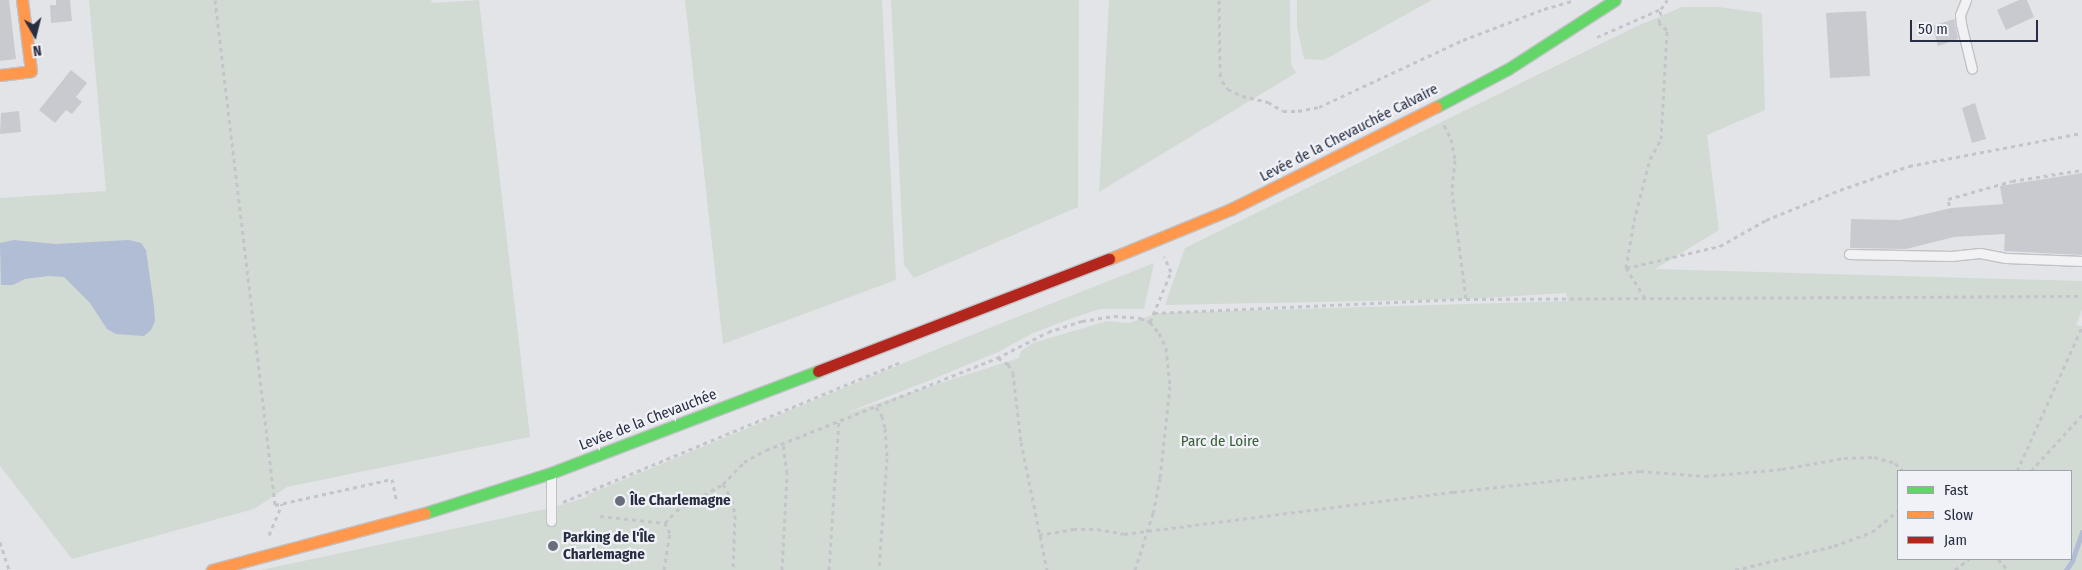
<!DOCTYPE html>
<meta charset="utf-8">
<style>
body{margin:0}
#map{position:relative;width:2082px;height:570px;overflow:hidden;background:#e3e4e8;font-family:"Fira Sans Condensed",sans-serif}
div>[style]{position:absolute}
.green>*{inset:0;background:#d2dbd3}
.water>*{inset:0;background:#b0bdd4}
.stream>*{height:5px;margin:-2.5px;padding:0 2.5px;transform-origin:2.5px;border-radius:2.5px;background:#b0bdd4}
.building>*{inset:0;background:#c9cacf}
.path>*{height:3px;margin-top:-1.5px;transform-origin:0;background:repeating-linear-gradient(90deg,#c4c5cb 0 4px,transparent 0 8px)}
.roads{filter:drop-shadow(1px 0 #c1c2c6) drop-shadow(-1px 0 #c1c2c6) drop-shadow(0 1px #c1c2c6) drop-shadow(0 -1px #c1c2c6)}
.lane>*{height:9px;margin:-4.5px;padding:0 4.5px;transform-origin:4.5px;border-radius:4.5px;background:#f2f2f5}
.fast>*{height:11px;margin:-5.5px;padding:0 5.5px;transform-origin:5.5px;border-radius:5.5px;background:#63d668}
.slow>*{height:11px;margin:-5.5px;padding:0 5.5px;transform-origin:5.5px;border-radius:5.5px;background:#ff974d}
.jam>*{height:11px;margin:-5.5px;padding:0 5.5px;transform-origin:5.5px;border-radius:5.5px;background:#b3261e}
.dots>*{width:14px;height:14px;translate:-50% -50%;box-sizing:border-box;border:2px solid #f0f2f7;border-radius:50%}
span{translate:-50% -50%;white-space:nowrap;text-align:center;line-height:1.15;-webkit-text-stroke:4.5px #f0f2f7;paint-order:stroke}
.street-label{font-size:15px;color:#282e42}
.park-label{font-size:15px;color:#385e35}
.poi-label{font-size:15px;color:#282e42;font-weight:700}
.left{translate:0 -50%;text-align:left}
.legend{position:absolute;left:1897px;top:470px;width:175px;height:90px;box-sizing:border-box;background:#f0f2f7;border:1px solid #a0a4af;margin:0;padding:6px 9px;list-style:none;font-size:15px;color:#282e42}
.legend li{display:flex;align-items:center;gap:10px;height:25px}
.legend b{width:25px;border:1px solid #a0a4af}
.north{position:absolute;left:10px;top:10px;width:50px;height:50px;-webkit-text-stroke:4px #f0f2f7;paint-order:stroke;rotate:172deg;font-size:14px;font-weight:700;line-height:20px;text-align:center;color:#282e42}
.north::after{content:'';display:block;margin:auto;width:18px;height:22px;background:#282e42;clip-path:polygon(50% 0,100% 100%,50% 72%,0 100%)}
.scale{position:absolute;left:1910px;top:20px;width:128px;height:22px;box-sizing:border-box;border:2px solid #282e42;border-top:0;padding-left:6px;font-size:15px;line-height:18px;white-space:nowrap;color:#282e42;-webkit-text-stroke:4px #f0f2f7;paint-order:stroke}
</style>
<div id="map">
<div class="green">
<i style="clip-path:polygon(89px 0,431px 0,432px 3px,479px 0,530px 437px,287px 487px,254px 509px,72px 559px,0 466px,0 198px,106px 191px)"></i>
<i style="clip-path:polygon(685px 0,882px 0,896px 280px,723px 344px)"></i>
<i style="clip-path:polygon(891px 0,1079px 0,1078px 207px,914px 278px,904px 265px)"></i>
<i style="clip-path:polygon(1109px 0,1290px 0,1291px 64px,1296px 73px,1099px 192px)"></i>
<i style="clip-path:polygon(1297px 0,1432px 0,1324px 60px,1304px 59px,1297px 28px)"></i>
<i style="clip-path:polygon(evenodd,1682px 7px,1719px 7px,1762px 13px,1765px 110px,1707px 135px,1719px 230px,1655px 269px,2082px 281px,2082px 310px,2076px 325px,2082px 326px,2082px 570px,261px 570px,555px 507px,587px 497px,587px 495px,964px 338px,1154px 263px,1144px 309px,1100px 309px,1070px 319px,1033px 333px,998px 352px,933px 379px,841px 415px,1019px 358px,1021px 351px,1033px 343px,1107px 321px,1128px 323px,1159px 313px,1568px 301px,1566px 293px,1466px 299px,1165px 305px,1185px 248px,1635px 27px,1682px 7px,1898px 471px,2071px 471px,2071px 559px,1898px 559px,1898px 471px)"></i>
</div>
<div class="water">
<i style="clip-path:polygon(14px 240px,55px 244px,129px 240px,141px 243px,146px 250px,154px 306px,155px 321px,151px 330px,144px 336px,116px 334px,107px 329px,90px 303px,64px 277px,48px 276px,25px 279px,13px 285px,1px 285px,0 243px)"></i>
</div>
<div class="stream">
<i style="left:2066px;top:570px;width:11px;rotate:-56deg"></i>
<i style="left:2072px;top:561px;width:31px;rotate:-71deg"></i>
</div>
<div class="building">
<i style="clip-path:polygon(0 0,9px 0,16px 59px,0 61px)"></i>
<i style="clip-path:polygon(56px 0,70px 0,72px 21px,51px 23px,50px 5px,56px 5px)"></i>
<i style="clip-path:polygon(2019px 0,2027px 0,2034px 17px,2006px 30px,1997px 10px)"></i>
<i style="clip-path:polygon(1866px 11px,1870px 76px,1830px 78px,1826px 13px)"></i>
<i style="clip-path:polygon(1954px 19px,1958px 39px,1938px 46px,1932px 26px)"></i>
<i style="clip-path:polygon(71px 70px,87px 83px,76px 97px,82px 102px,72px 114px,66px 110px,55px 123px,39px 110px)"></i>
<i style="clip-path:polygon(1975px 103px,1986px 139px,1972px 143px,1962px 108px)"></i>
<i style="clip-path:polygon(19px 111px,21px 132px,0 134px,1px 113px)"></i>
<i style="clip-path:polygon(2082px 173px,2082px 255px,2004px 251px,2005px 234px,1954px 237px,1906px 249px,1850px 248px,1851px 219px,1900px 220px,1951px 208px,2003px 204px,2000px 186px)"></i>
</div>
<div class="path">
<i style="left:215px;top:0;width:509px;rotate:83.22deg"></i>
<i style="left:275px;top:505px;width:120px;rotate:-12.5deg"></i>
<i style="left:392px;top:479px;width:24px;rotate:78deg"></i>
<i style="left:1219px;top:0;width:73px;rotate:89.2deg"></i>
<i style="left:1220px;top:73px;width:8px;rotate:76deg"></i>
<i style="left:1222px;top:81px;width:10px;rotate:53deg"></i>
<i style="left:1228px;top:89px;width:16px;rotate:27deg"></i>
<i style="left:1242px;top:96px;width:27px;rotate:13deg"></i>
<i style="left:1268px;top:102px;width:17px;rotate:31deg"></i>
<i style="left:1283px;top:111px;width:15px"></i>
<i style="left:1298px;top:111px;width:21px;rotate:-11deg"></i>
<i style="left:1319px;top:107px;width:159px;rotate:-25deg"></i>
<i style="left:1463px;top:40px;width:87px;rotate:-20.9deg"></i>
<i style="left:1544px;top:9px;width:32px;rotate:-16deg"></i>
<i style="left:1597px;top:37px;width:70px;rotate:-23.6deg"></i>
<i style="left:1661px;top:9px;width:11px;rotate:-56deg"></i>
<i style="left:1444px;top:125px;width:16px;rotate:63deg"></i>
<i style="left:1451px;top:139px;width:21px;rotate:79deg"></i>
<i style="left:1455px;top:160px;width:31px;rotate:96deg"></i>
<i style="left:1452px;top:191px;width:109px;rotate:82.6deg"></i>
<i style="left:1951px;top:213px;width:14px;rotate:-102deg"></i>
<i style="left:1948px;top:199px;width:66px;rotate:-15.7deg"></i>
<i style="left:2012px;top:181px;width:71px;rotate:-8.9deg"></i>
<i style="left:1626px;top:268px;width:97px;rotate:-13.2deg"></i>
<i style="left:1720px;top:246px;width:53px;rotate:-29.5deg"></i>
<i style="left:1766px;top:220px;width:80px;rotate:-22.1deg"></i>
<i style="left:1840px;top:190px;width:73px;rotate:-19.2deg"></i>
<i style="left:1909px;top:166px;width:176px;rotate:-10.8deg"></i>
<i style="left:1645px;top:298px;width:36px;rotate:-122deg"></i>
<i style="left:1626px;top:268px;width:48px;rotate:-80.3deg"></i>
<i style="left:1634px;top:221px;width:64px;rotate:-75.5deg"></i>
<i style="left:1650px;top:159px;width:23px;rotate:-61deg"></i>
<i style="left:1661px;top:139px;width:109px;rotate:-86.8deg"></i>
<i style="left:1667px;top:30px;width:11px;rotate:-139deg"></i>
<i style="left:1659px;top:23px;width:14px;rotate:-82deg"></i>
<i style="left:1154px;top:313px;width:312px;rotate:-2.6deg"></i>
<i style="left:1466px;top:299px;width:616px;rotate:-0.28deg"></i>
<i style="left:1150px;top:322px;width:54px;rotate:-67.2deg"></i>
<i style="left:1171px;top:272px;width:17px;rotate:-114deg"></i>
<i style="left:998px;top:358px;width:12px;rotate:31deg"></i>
<i style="left:1008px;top:364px;width:10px;rotate:61deg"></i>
<i style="left:1013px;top:373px;width:69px;rotate:83.4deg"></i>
<i style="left:1021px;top:442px;width:131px;rotate:78.5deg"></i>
<i style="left:876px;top:407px;width:11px;rotate:56deg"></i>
<i style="left:882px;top:416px;width:12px;rotate:76deg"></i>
<i style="left:885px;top:428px;width:30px;rotate:86deg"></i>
<i style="left:887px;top:458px;width:112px;rotate:94.1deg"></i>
<i style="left:2017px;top:471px;width:158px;rotate:-65.7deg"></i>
<i style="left:2031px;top:471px;width:76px;rotate:-47.7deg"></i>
<i style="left:723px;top:484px;width:18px;rotate:61deg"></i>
<i style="left:732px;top:500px;width:15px;rotate:79deg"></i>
<i style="left:735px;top:515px;width:55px;rotate:92.1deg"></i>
<i style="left:563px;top:502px;width:366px;rotate:-22.5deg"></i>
<i style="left:600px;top:516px;width:65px;rotate:6.1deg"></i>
<i style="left:665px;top:523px;width:16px;rotate:-47deg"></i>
<i style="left:676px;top:511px;width:54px;rotate:-29.9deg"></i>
<i style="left:723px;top:484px;width:30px;rotate:-46deg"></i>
<i style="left:744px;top:462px;width:25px;rotate:-29deg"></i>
<i style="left:766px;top:450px;width:249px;rotate:-21.7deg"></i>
<i style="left:997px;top:358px;width:57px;rotate:-27deg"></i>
<i style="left:1048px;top:332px;width:36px;rotate:-18deg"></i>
<i style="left:1082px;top:321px;width:32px;rotate:-9deg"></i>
<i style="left:1114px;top:316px;width:26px;rotate:4deg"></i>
<i style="left:1140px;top:318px;width:11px;rotate:22deg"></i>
<i style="left:1150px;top:322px;width:14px;rotate:51deg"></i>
<i style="left:1159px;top:333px;width:17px;rotate:65deg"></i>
<i style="left:1166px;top:348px;width:38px;rotate:84deg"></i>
<i style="left:1170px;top:386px;width:93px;rotate:96.2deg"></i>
<i style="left:1160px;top:478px;width:36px;rotate:101deg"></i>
<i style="left:1153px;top:513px;width:60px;rotate:107.5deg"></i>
<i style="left:269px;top:535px;width:34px;rotate:-67deg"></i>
<i style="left:1039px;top:535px;width:35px;rotate:-10deg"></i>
<i style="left:1073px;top:529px;width:24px"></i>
<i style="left:1097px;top:529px;width:27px;rotate:10deg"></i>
<i style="left:1124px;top:534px;width:332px;rotate:-7.3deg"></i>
<i style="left:1453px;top:492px;width:188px;rotate:-6.4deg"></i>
<i style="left:1640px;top:471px;width:65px;rotate:4.4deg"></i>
<i style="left:1705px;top:476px;width:77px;rotate:-5.2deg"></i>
<i style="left:1782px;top:469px;width:63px;rotate:-10.1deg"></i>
<i style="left:1844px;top:458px;width:30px;rotate:-2deg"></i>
<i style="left:1874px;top:457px;width:22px;rotate:16deg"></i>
<i style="left:1895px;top:463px;width:11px;rotate:45deg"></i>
<i style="left:0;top:542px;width:29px;rotate:72deg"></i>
<i style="left:1998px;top:559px;width:15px;rotate:48deg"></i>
<i style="left:664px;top:570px;width:37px;rotate:-81deg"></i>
<i style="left:670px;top:533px;width:11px;rotate:-117deg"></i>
<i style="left:782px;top:570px;width:97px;rotate:-87deg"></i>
<i style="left:787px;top:473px;width:30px;rotate:-98deg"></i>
<i style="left:829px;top:570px;width:149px;rotate:-86.2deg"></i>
<i style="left:1735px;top:570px;width:102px;rotate:-13.6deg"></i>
<i style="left:1834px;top:546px;width:40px;rotate:-20.2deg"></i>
<i style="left:1872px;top:532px;width:33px;rotate:-39deg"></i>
<i style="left:1955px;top:570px;width:18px;rotate:-38deg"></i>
</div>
<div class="roads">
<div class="lane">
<i style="left:1966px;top:0;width:16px;rotate:112deg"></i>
<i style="left:1960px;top:15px;width:9px;rotate:84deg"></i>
<i style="left:1961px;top:24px;width:46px;rotate:76.3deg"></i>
<i style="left:1849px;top:254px;width:102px;rotate:1.1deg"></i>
<i style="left:1951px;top:256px;width:29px;rotate:-6deg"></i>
<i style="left:1980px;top:253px;width:26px;rotate:11deg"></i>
<i style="left:2006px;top:258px;width:76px;rotate:2.3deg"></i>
<i style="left:551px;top:521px;width:47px;rotate:-90deg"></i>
</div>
<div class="fast">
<i style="left:1436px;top:107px;width:81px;rotate:-27.8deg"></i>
<i style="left:1508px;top:69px;width:127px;rotate:-32.8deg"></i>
<i style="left:425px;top:513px;width:132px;rotate:-17.6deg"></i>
<i style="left:551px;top:473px;width:286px;rotate:-20.9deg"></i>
</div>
<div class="slow">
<i style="left:0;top:75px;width:31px;rotate:-7deg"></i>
<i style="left:31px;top:71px;width:72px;rotate:-97.2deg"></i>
<i style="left:1109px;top:259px;width:132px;rotate:-22.3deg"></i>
<i style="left:1231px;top:209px;width:229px;rotate:-26.5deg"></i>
<i style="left:212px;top:570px;width:220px;rotate:-15deg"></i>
</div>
<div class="jam">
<i style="left:818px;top:371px;width:312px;rotate:-21.1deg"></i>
</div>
</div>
<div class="dots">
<i style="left:620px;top:501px;background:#696e7c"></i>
<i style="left:553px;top:546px;background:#696e7c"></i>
</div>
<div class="street-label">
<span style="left:1349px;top:133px;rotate:-27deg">Levée de la Chevauchée Calvaire</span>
<span style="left:648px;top:420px;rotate:-21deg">Levée de la Chevauchée</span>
</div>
<div class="park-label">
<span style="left:1220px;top:442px">Parc de Loire</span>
</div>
<div class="poi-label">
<span class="left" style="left:630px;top:501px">Île Charlemagne</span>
<span class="left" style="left:563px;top:546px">Parking de l'Île<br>Charlemagne</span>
</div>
<ul class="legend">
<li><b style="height:6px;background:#63d668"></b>Fast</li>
<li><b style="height:6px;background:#ff974d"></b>Slow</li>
<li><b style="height:6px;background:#b3261e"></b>Jam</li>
</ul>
<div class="north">N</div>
<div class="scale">50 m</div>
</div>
